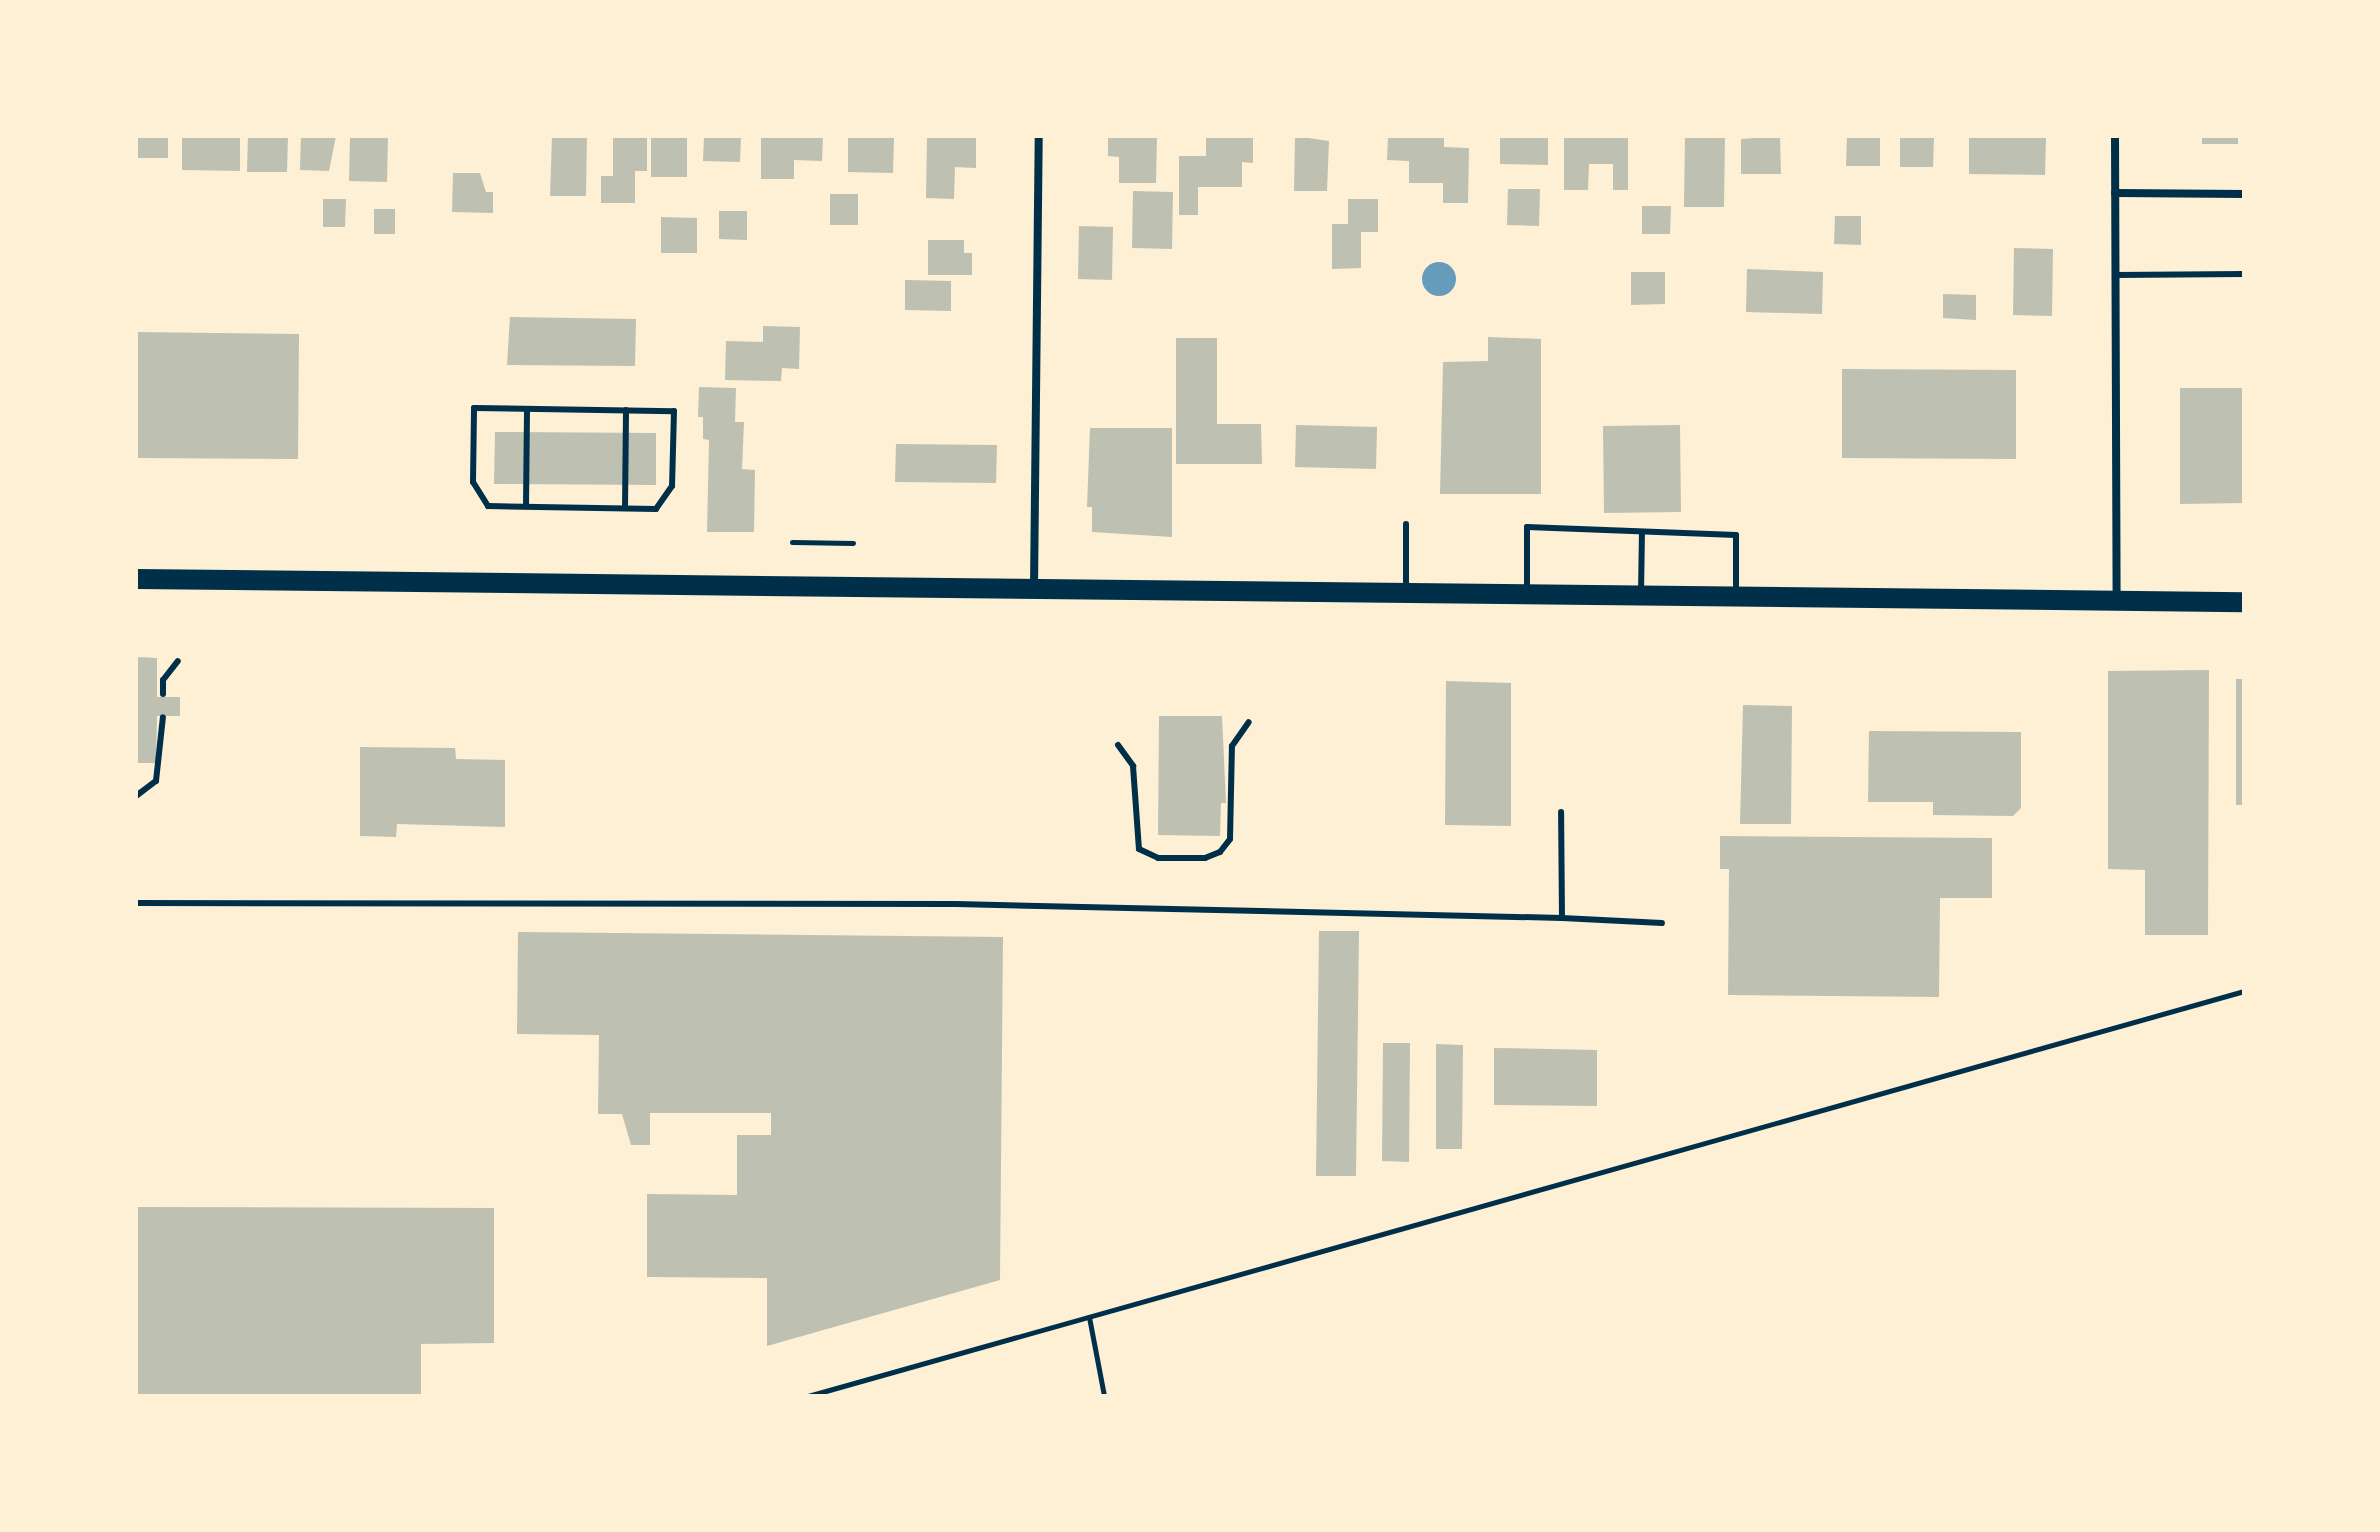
<!DOCTYPE html>
<style>
body{margin:0}
#map{position:relative;width:2380px;height:1532px;overflow:hidden;background:#fdf0d5;font-family:"Source Sans 3",sans-serif}
div>[style]{position:absolute}
.water>*{inset:0;background:#669bbc}
.round{border-radius:50%}
.building>*{inset:0;background:#bec0b2}
.path>*{height:5px;margin:-2.5px;padding:0 2.5px;transform-origin:2.5px;border-radius:2.5px;background:#003049}
.service>*{height:6px;margin:-3px;padding:0 3px;transform-origin:3px;border-radius:3px;background:#003049}
.minor>*{height:8px;margin:-4px;padding:0 4px;transform-origin:4px;border-radius:4px;background:#003049}
.primary>*{height:20px;margin:-10px;padding:0 10px;transform-origin:10px;border-radius:10px;background:#003049}
span{translate:-50% -50%;white-space:nowrap;text-align:center;line-height:1.15;-webkit-text-stroke:7px #fdf0d5;paint-order:stroke}
.frame{position:absolute;inset:0;border:138px solid #fdf0d5;pointer-events:none}
</style>
<div id="map">
<div class="water">
<i class="round" style="left:1422px;top:262px;width:34px;height:34px"></i>
</div>
<div class="building">
<i style="clip-path:polygon(136px 136px,168px 136px,168px 158px,136px 158px)"></i>
<i style="clip-path:polygon(182px 136px,240px 136px,240px 171px,182px 170px)"></i>
<i style="clip-path:polygon(248px 136px,288px 136px,287px 172px,247px 172px)"></i>
<i style="clip-path:polygon(301px 136px,336px 136px,329px 171px,300px 170px)"></i>
<i style="clip-path:polygon(350px 136px,388px 136px,387px 182px,349px 181px)"></i>
<i style="clip-path:polygon(552px 136px,587px 136px,586px 196px,550px 196px)"></i>
<i style="clip-path:polygon(613px 136px,647px 136px,647px 171px,635px 171px,635px 203px,601px 203px,601px 176px,613px 176px)"></i>
<i style="clip-path:polygon(651px 136px,687px 136px,687px 177px,651px 177px)"></i>
<i style="clip-path:polygon(704px 136px,741px 136px,740px 162px,703px 161px)"></i>
<i style="clip-path:polygon(761px 136px,823px 136px,822px 161px,794px 160px,794px 179px,761px 179px)"></i>
<i style="clip-path:polygon(848px 136px,894px 136px,893px 173px,848px 172px)"></i>
<i style="clip-path:polygon(927px 136px,976px 136px,976px 168px,955px 167px,954px 199px,926px 198px)"></i>
<i style="clip-path:polygon(1108px 136px,1157px 136px,1156px 183px,1119px 183px,1119px 157px,1108px 156px)"></i>
<i style="clip-path:polygon(1206px 136px,1253px 136px,1253px 163px,1242px 162px,1242px 187px,1198px 187px,1198px 215px,1179px 215px,1179px 156px,1206px 156px)"></i>
<i style="clip-path:polygon(1295px 136px,1329px 141px,1327px 191px,1294px 191px)"></i>
<i style="clip-path:polygon(1388px 136px,1444px 136px,1444px 147px,1469px 148px,1468px 203px,1443px 203px,1443px 183px,1409px 183px,1409px 161px,1387px 160px)"></i>
<i style="clip-path:polygon(1500px 136px,1548px 136px,1548px 165px,1500px 164px)"></i>
<i style="clip-path:polygon(1564px 136px,1628px 136px,1628px 190px,1613px 190px,1613px 164px,1589px 164px,1588px 190px,1564px 190px)"></i>
<i style="clip-path:polygon(1685px 136px,1725px 136px,1724px 207px,1684px 207px)"></i>
<i style="clip-path:polygon(1780px 136px,1781px 174px,1741px 174px,1741px 139px)"></i>
<i style="clip-path:polygon(1847px 136px,1880px 136px,1880px 166px,1846px 166px)"></i>
<i style="clip-path:polygon(1900px 136px,1934px 136px,1933px 167px,1900px 167px)"></i>
<i style="clip-path:polygon(1969px 136px,2046px 136px,2045px 175px,1969px 174px)"></i>
<i style="clip-path:polygon(2202px 136px,2238px 136px,2238px 144px,2202px 144px)"></i>
<i style="clip-path:polygon(453px 173px,480px 173px,486px 192px,493px 192px,493px 213px,452px 212px)"></i>
<i style="clip-path:polygon(1508px 189px,1540px 189px,1539px 226px,1507px 225px)"></i>
<i style="clip-path:polygon(1133px 191px,1173px 192px,1172px 249px,1132px 248px)"></i>
<i style="clip-path:polygon(830px 194px,858px 194px,858px 225px,830px 225px)"></i>
<i style="clip-path:polygon(323px 199px,346px 199px,345px 227px,323px 227px)"></i>
<i style="clip-path:polygon(1348px 199px,1378px 199px,1378px 232px,1361px 232px,1361px 268px,1332px 269px,1332px 224px,1348px 224px)"></i>
<i style="clip-path:polygon(1642px 206px,1671px 206px,1670px 234px,1642px 234px)"></i>
<i style="clip-path:polygon(374px 209px,395px 209px,395px 234px,374px 234px)"></i>
<i style="clip-path:polygon(719px 211px,747px 211px,747px 240px,719px 239px)"></i>
<i style="clip-path:polygon(1835px 216px,1861px 216px,1861px 245px,1834px 244px)"></i>
<i style="clip-path:polygon(661px 217px,697px 218px,697px 253px,661px 253px)"></i>
<i style="clip-path:polygon(1079px 226px,1113px 227px,1112px 280px,1078px 279px)"></i>
<i style="clip-path:polygon(928px 240px,964px 240px,964px 253px,972px 253px,972px 275px,928px 275px)"></i>
<i style="clip-path:polygon(2014px 248px,2053px 249px,2052px 316px,2013px 315px)"></i>
<i style="clip-path:polygon(1747px 269px,1823px 272px,1822px 314px,1746px 312px)"></i>
<i style="clip-path:polygon(1631px 272px,1665px 272px,1665px 304px,1631px 305px)"></i>
<i style="clip-path:polygon(905px 280px,951px 281px,951px 311px,905px 310px)"></i>
<i style="clip-path:polygon(1943px 294px,1976px 295px,1976px 320px,1943px 318px)"></i>
<i style="clip-path:polygon(510px 317px,636px 319px,635px 366px,507px 365px)"></i>
<i style="clip-path:polygon(763px 326px,800px 327px,799px 369px,782px 368px,781px 381px,725px 380px,726px 341px,763px 342px)"></i>
<i style="clip-path:polygon(136px 332px,299px 334px,298px 459px,136px 458px)"></i>
<i style="clip-path:polygon(1488px 337px,1541px 339px,1541px 494px,1440px 494px,1443px 362px,1488px 361px)"></i>
<i style="clip-path:polygon(1176px 338px,1217px 338px,1217px 424px,1261px 424px,1262px 464px,1176px 464px)"></i>
<i style="clip-path:polygon(1842px 369px,2016px 370px,2016px 459px,1842px 458px)"></i>
<i style="clip-path:polygon(699px 387px,736px 388px,735px 422px,744px 422px,742px 469px,755px 470px,754px 532px,707px 532px,709px 440px,703px 439px,703px 417px,698px 417px)"></i>
<i style="clip-path:polygon(2180px 388px,2244px 388px,2244px 503px,2180px 504px)"></i>
<i style="clip-path:polygon(1296px 425px,1377px 427px,1376px 469px,1295px 467px)"></i>
<i style="clip-path:polygon(1680px 425px,1681px 512px,1604px 513px,1603px 426px)"></i>
<i style="clip-path:polygon(1090px 428px,1172px 428px,1172px 537px,1092px 532px,1092px 507px,1087px 507px)"></i>
<i style="clip-path:polygon(495px 432px,656px 433px,656px 485px,494px 484px)"></i>
<i style="clip-path:polygon(896px 444px,997px 445px,996px 483px,895px 482px)"></i>
<i style="clip-path:polygon(136px 657px,157px 658px,157px 697px,180px 697px,180px 716px,157px 716px,156px 763px,136px 763px)"></i>
<i style="clip-path:polygon(2209px 670px,2208px 935px,2145px 935px,2145px 870px,2108px 869px,2108px 671px)"></i>
<i style="clip-path:polygon(2236px 679px,2244px 679px,2244px 805px,2236px 805px)"></i>
<i style="clip-path:polygon(1446px 681px,1511px 683px,1511px 826px,1445px 825px)"></i>
<i style="clip-path:polygon(1743px 705px,1792px 706px,1791px 824px,1740px 824px)"></i>
<i style="clip-path:polygon(1159px 716px,1222px 716px,1226px 803px,1221px 803px,1220px 836px,1158px 835px)"></i>
<i style="clip-path:polygon(1869px 731px,2021px 732px,2021px 808px,2013px 816px,1933px 815px,1933px 802px,1868px 802px)"></i>
<i style="clip-path:polygon(360px 747px,455px 748px,456px 759px,505px 760px,505px 827px,397px 824px,396px 837px,360px 836px)"></i>
<i style="clip-path:polygon(1720px 836px,1992px 838px,1992px 898px,1940px 898px,1939px 997px,1728px 995px,1729px 869px,1720px 869px)"></i>
<i style="clip-path:polygon(1319px 931px,1359px 931px,1356px 1176px,1316px 1176px)"></i>
<i style="clip-path:polygon(518px 932px,1003px 937px,1000px 1280px,767px 1346px,767px 1278px,647px 1277px,647px 1194px,737px 1195px,737px 1135px,771px 1135px,771px 1113px,650px 1113px,650px 1145px,631px 1145px,622px 1114px,598px 1114px,599px 1035px,517px 1034px)"></i>
<i style="clip-path:polygon(1383px 1043px,1410px 1043px,1409px 1162px,1382px 1161px)"></i>
<i style="clip-path:polygon(1436px 1044px,1463px 1045px,1462px 1149px,1436px 1149px)"></i>
<i style="clip-path:polygon(1494px 1048px,1597px 1050px,1597px 1106px,1494px 1105px)"></i>
<i style="clip-path:polygon(136px 1207px,494px 1208px,494px 1343px,421px 1344px,421px 1396px,136px 1396px)"></i>
</div>
<div class="path">
<i style="left:792px;top:542px;width:61px;rotate:0.9deg"></i>
<i style="left:1089px;top:1317px;width:80px;rotate:79.2deg"></i>
<i style="left:808px;top:1396px;width:1492px;rotate:-15.75deg"></i>
</div>
<div class="service">
<i style="left:2116px;top:275px;width:128px;rotate:-0.4deg"></i>
<i style="left:474px;top:408px;width:200px;rotate:0.9deg"></i>
<i style="left:674px;top:411px;width:75px;rotate:91.5deg"></i>
<i style="left:672px;top:486px;width:28px;rotate:125deg"></i>
<i style="left:656px;top:509px;width:168px;rotate:-179deg"></i>
<i style="left:488px;top:506px;width:28px;rotate:-122deg"></i>
<i style="left:473px;top:482px;width:74px;rotate:-89.2deg"></i>
<i style="left:526px;top:506px;width:97px;rotate:-89.4deg"></i>
<i style="left:625px;top:508px;width:98px;rotate:-89.4deg"></i>
<i style="left:1527px;top:589px;width:62px;rotate:-90deg"></i>
<i style="left:1527px;top:527px;width:209px;rotate:2.2deg"></i>
<i style="left:1736px;top:535px;width:58px;rotate:90deg"></i>
<i style="left:1406px;top:590px;width:66px;rotate:-90deg"></i>
<i style="left:1641px;top:594px;width:61px;rotate:-89.1deg"></i>
<i style="left:163px;top:694px;width:14px;rotate:-90deg"></i>
<i style="left:163px;top:680px;width:24px;rotate:-52deg"></i>
<i style="left:1118px;top:745px;width:26px;rotate:54deg"></i>
<i style="left:1133px;top:766px;width:83px;rotate:85.9deg"></i>
<i style="left:1139px;top:849px;width:21px;rotate:25deg"></i>
<i style="left:1158px;top:858px;width:47px"></i>
<i style="left:1205px;top:858px;width:16px;rotate:-22deg"></i>
<i style="left:1220px;top:852px;width:16px;rotate:-52deg"></i>
<i style="left:1230px;top:839px;width:93px;rotate:-88.8deg"></i>
<i style="left:1232px;top:746px;width:29px;rotate:-55deg"></i>
<i style="left:136px;top:796px;width:25px;rotate:-37deg"></i>
<i style="left:156px;top:781px;width:64px;rotate:-83.8deg"></i>
<i style="left:136px;top:903px;width:820px;rotate:0.07deg"></i>
<i style="left:956px;top:904px;width:606px;rotate:1.32deg"></i>
<i style="left:1562px;top:918px;width:106px;rotate:-90.5deg"></i>
<i style="left:1562px;top:918px;width:100px;rotate:2.9deg"></i>
</div>
<div class="minor">
<i style="left:2115px;top:136px;width:463px;rotate:89.8deg"></i>
<i style="left:2115px;top:193px;width:129px;rotate:0.4deg"></i>
<i style="left:1034px;top:588px;width:452px;rotate:-89.4deg"></i>
</div>
<div class="primary">
<i style="left:136px;top:579px;width:2108px;rotate:0.63deg"></i>
</div>
<div class="frame"></div>
</div>
